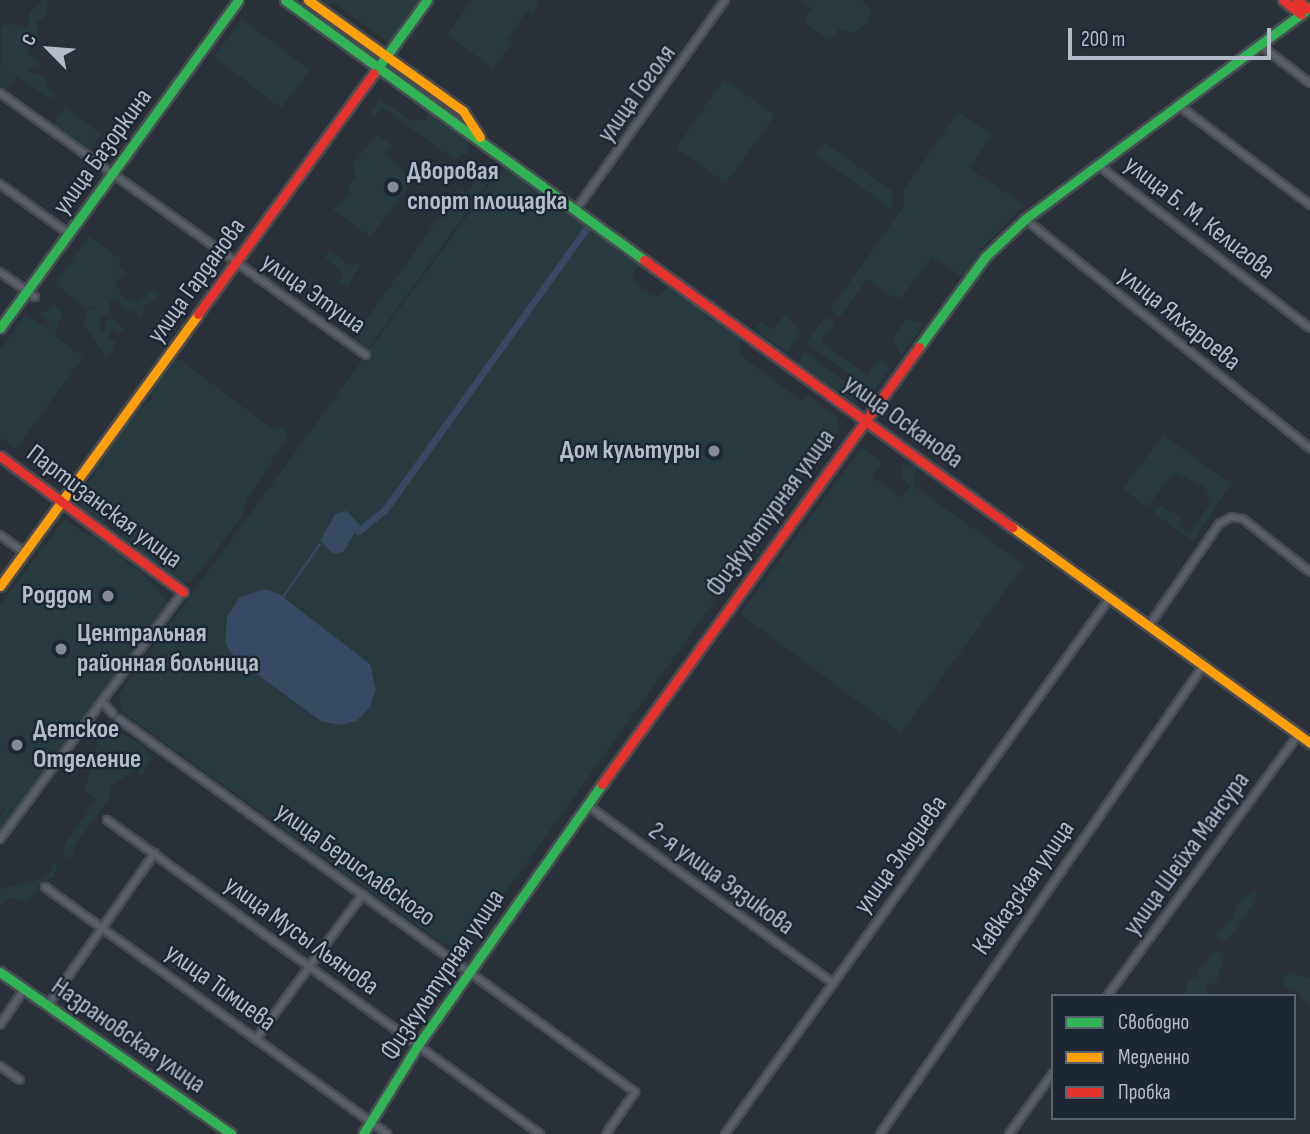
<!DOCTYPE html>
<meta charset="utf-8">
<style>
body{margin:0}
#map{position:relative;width:1310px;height:1134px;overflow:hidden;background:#2a3038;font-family:"Sofia Sans Condensed",sans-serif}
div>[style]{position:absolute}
.green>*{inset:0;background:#273a3e}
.water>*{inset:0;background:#384963}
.stream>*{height:2px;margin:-1px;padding:0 1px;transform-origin:1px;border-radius:1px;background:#384963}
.canal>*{height:7px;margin:-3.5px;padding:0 3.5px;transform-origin:3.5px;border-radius:3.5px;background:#384963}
.roads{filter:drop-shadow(2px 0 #484c53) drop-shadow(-2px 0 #484c53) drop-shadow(0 2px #484c53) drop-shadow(0 -2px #484c53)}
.street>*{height:6px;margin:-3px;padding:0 3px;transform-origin:3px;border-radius:3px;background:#5a5e66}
.fast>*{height:9px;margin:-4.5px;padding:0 4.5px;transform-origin:4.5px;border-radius:4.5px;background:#30b455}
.slow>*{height:9px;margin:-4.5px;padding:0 4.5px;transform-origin:4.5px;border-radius:4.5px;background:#ff9f0a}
.jam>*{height:9px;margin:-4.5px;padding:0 4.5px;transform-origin:4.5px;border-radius:4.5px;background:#e5322d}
.dots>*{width:19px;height:19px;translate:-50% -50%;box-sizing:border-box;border:4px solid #1d2633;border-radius:50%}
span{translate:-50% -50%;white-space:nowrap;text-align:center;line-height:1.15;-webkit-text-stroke:5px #1d2633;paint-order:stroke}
.street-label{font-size:26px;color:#b4bcc9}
.poi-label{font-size:26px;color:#b4bcc9;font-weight:700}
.left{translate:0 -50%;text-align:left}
.right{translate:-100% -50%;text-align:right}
.legend{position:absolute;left:1051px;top:994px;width:245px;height:126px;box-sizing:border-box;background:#1d2633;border:2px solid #59626f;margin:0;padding:9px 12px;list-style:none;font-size:21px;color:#b4bcc9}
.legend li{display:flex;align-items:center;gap:14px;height:35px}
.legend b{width:35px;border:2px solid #59626f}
.north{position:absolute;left:14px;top:14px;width:70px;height:70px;-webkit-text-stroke:5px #1d2633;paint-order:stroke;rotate:295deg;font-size:19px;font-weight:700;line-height:28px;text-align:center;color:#b4bcc9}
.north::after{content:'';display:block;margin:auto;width:24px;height:32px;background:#b4bcc9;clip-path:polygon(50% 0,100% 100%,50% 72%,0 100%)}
.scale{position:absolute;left:1068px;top:28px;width:203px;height:32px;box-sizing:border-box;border:4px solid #b4bcc9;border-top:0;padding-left:9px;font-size:21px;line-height:24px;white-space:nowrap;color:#b4bcc9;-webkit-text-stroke:5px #1d2633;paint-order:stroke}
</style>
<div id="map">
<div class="green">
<i style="clip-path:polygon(43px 0,48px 0,47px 15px,37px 22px,37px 40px,27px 53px,41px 65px,26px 71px,44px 75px,46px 87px,55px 92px,52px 100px,17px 76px,7px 90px,0 85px,2px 26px,12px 24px,28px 29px,29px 13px)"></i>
<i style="clip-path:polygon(319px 0,423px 0,390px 44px,333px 2px,330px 6px)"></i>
<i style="clip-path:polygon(472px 0,534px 0,539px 4px,532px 14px,527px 11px,506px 40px,511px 44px,493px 68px,447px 35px)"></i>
<i style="clip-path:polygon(799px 0,862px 0,870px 10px,869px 22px,853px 33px,839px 29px,830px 41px,803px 21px,812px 9px)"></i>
<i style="clip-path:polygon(242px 19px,310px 70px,281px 108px,214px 57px)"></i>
<i style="clip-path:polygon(724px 79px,775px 115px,726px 183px,676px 148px)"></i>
<i style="clip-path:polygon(380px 99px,410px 120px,425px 120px,429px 114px,468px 142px,468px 151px,455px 160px,382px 107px,375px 117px,370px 113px)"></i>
<i style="clip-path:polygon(65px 107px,101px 134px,89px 151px,53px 125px)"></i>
<i style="clip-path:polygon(958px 112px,992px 135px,969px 168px,1024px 205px,981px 249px,962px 277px,932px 256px,902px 297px,894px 298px,867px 279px,840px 317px,830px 310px,904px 206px,903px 191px)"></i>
<i style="clip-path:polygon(376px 134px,392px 145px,386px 154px,409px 177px,419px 163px,428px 171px,421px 182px,420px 175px,411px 183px,371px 237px,332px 209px,350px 196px,348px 188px,356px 176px,353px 165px)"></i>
<i style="clip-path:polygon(824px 142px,892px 191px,892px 209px,815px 154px)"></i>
<i style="clip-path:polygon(507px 167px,640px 264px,632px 276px,641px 290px,659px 297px,668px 285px,740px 338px,740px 355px,801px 401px,809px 396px,837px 418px,839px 428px,466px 947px,450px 949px,122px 712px,119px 694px,500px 171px)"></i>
<i style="clip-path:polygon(481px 174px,489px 181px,367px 350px,352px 340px,460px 188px,467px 193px)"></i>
<i style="clip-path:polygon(89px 236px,122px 260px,118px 266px,127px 273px,115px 281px,123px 297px,134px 303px,154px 290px,159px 296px,145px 306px,143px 316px,138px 315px,139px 309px,133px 312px,121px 307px,118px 299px,109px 302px,110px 313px,99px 320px,102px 332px,107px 328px,104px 323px,112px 317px,124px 329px,120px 333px,111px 329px,109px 338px,116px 341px,112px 352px,105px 356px,83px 323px,87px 318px,84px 312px,97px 307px,87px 308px,55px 284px)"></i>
<i style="clip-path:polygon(329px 250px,350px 265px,360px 264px,348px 287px,338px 283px,343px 273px,325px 258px)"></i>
<i style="clip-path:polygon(55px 305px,62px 313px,55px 336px,83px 357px,16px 449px,0 437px,0 350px,25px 315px,49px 329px,49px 323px,39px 314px)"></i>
<i style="clip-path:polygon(785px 314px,801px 331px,787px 352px,755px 330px,761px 321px,773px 330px)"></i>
<i style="clip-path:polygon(826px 316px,836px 324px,820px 341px,867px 375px,879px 359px,891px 367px,873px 391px,806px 343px)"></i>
<i style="clip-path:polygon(906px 319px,925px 323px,901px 356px,892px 338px)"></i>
<i style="clip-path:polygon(805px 352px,860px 393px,854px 403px,798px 362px)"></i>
<i style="clip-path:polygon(169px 360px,180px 360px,274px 430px,283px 427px,287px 437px,247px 500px,241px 518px,190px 583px,176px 581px,151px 565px,119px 539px,125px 531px,101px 513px,106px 521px,95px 525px,73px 495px,94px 476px,99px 457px,119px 430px,152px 399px,148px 390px)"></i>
<i style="clip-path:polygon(1163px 435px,1231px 484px,1193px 541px,1153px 512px,1160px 506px,1181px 517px,1176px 524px,1190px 533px,1213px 500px,1205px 495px,1209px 489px,1174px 472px,1147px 507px,1123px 489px)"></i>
<i style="clip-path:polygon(862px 447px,882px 462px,872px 477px,902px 498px,910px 486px,901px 476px,902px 465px,916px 465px,913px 485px,1024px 565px,901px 733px,740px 614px)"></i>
<i style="clip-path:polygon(68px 514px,68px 521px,89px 537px,95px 529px,128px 554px,125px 564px,135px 566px,168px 602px,0 829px,0 816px,7px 806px,0 812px,0 605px)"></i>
<i style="clip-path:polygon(109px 719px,116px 723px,117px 731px,140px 743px,152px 758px,141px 776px,138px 769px,111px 785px,109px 799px,75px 845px,73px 857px,65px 857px,64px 845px,97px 799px,84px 791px,91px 770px,99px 770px,102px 764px,96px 752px,99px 734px)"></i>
<i style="clip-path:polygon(53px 863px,58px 863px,54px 877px,39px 883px,34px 895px,22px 901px,9px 897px,0 906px,0 889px,38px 881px,49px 874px)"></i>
<i style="clip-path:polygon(1256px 891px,1257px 898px,1236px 930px,1227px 940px,1218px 939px,1217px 933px,1232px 919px,1241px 898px)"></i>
<i style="clip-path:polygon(1215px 949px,1224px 956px,1216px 983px,1207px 985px,1208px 996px,1185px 996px,1188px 981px,1197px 976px,1199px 966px,1205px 965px)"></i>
<i style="clip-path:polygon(1289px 972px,1310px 978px,1310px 1007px,1308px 1000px,1303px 1001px,1298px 992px,1285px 987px,1282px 981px)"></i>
</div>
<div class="water">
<i style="clip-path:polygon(347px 511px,360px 525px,343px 552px,333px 554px,320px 540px,336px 513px)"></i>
<i style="clip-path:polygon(264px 589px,279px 594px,370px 664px,376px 689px,370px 707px,357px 721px,340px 725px,321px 721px,234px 657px,225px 643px,227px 617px,239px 598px)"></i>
</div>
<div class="stream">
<i style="left:283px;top:597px;width:65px;rotate:-55.1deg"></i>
</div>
<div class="canal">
<i style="left:358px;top:531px;width:33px;rotate:-38deg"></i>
<i style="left:384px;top:511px;width:352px;rotate:-54.4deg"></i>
</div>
<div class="roads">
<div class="street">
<i style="left:1260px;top:45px;width:63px;rotate:37.2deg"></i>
<i style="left:0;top:93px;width:450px;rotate:35.6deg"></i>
<i style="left:1178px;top:105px;width:166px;rotate:37.1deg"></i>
<i style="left:1098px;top:165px;width:267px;rotate:37.6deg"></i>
<i style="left:0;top:184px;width:85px;rotate:35.9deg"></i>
<i style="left:577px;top:208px;width:255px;rotate:-54.6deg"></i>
<i style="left:1025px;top:219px;width:366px;rotate:38.8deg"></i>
<i style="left:0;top:272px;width:43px;rotate:35.5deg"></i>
<i style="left:0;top:535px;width:31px;rotate:36deg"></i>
<i style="left:1148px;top:627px;width:125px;rotate:-55.4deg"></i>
<i style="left:1219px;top:524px;width:14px;rotate:-30deg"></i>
<i style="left:1231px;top:517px;width:12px;rotate:9deg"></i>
<i style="left:1243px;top:519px;width:85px;rotate:38.3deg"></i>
<i style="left:102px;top:701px;width:17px;rotate:50deg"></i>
<i style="left:119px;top:719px;width:637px;rotate:35.86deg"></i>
<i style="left:635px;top:1092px;width:51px;rotate:124.6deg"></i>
<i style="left:587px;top:805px;width:304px;rotate:35.9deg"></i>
<i style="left:107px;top:820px;width:535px;rotate:35.95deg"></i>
<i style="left:0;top:839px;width:307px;rotate:-53.5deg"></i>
<i style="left:45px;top:887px;width:422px;rotate:35.8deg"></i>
<i style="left:1107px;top:996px;width:323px;rotate:-53.8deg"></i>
<i style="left:48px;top:1005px;width:186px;rotate:-54.9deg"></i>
<i style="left:0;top:1025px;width:43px;rotate:-56.3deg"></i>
<i style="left:256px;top:1039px;width:180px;rotate:-53.6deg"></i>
<i style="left:0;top:1066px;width:24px;rotate:35deg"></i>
<i style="left:725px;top:1134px;width:659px;rotate:-54.33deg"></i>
<i style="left:880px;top:1134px;width:569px;rotate:-55.39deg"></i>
<i style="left:1009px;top:1134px;width:75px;rotate:-54.2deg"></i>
</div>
<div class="fast">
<i style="left:285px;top:0;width:443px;rotate:35.9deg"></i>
<i style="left:374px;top:73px;width:90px;rotate:-54deg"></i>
<i style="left:0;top:328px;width:405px;rotate:-54deg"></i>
<i style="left:919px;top:347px;width:112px;rotate:-53.7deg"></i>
<i style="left:985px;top:257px;width:55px;rotate:-43.5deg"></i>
<i style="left:1025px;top:219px;width:355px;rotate:-36.6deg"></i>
<i style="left:0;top:972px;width:282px;rotate:35deg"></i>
<i style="left:363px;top:1134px;width:105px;rotate:-58.3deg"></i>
<i style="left:418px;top:1045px;width:319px;rotate:-54.8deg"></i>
</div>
<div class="slow">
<i style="left:308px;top:0;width:191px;rotate:35.6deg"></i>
<i style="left:463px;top:111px;width:31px;rotate:57deg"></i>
<i style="left:1012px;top:527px;width:368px;rotate:35.9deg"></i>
<i style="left:0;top:586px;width:336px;rotate:-53.9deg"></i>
</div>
<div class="jam">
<i style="left:1283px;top:0;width:23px;rotate:38deg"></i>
<i style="left:1297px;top:0;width:14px;rotate:39deg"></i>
<i style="left:644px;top:260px;width:455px;rotate:36deg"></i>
<i style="left:198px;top:314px;width:298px;rotate:-53.9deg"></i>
<i style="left:0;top:456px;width:228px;rotate:36.6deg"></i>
<i style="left:602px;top:784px;width:540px;rotate:-54.04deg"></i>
</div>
</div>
<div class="dots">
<i style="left:393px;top:187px;background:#848b96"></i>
<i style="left:714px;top:451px;background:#848b96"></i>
<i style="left:108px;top:596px;background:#848b96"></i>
<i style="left:61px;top:649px;background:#848b96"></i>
<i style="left:17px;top:745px;background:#848b96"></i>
</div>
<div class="street-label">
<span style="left:637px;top:94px;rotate:-54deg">улица Гоголя</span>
<span style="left:103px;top:152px;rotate:-54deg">улица Базоркина</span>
<span style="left:1199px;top:218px;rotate:38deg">улица Б. М. Келигова</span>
<span style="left:197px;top:281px;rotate:-54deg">улица Гарданова</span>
<span style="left:313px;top:294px;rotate:35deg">улица Этуша</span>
<span style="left:1179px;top:319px;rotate:39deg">улица Ялхароева</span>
<span style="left:903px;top:422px;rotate:36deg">улица Осканова</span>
<span style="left:104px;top:507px;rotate:37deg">Партизанская улица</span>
<span style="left:771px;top:513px;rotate:-54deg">Физкультурная улица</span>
<span style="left:1187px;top:854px;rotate:-54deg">улица Шейха Мансура</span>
<span style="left:901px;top:855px;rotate:-54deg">улица Эльдиева</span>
<span style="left:355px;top:865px;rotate:36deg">улица Бериславского</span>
<span style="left:721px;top:879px;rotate:36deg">2-я улица Зязикова</span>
<span style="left:1024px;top:888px;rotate:-55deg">Кавказская улица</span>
<span style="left:301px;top:936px;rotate:36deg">улица Мусы Льянова</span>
<span style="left:443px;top:975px;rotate:-56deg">Физкультурная улица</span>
<span style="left:220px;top:988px;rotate:36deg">улица Тимиева</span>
<span style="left:128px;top:1036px;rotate:35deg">Назрановская улица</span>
</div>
<div class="poi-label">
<span class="left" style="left:407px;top:187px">Дворовая<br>спорт площадка</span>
<span class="right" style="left:700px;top:451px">Дом культуры</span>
<span class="right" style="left:92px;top:596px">Роддом</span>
<span class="left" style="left:77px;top:649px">Центральная<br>районная больница</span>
<span class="left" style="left:33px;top:745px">Детское<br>Отделение</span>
</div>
<ul class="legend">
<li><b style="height:9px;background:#30b455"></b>Свободно</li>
<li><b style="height:9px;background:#ff9f0a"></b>Медленно</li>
<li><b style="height:9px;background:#e5322d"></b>Пробка</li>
</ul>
<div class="north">С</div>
<div class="scale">200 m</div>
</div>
